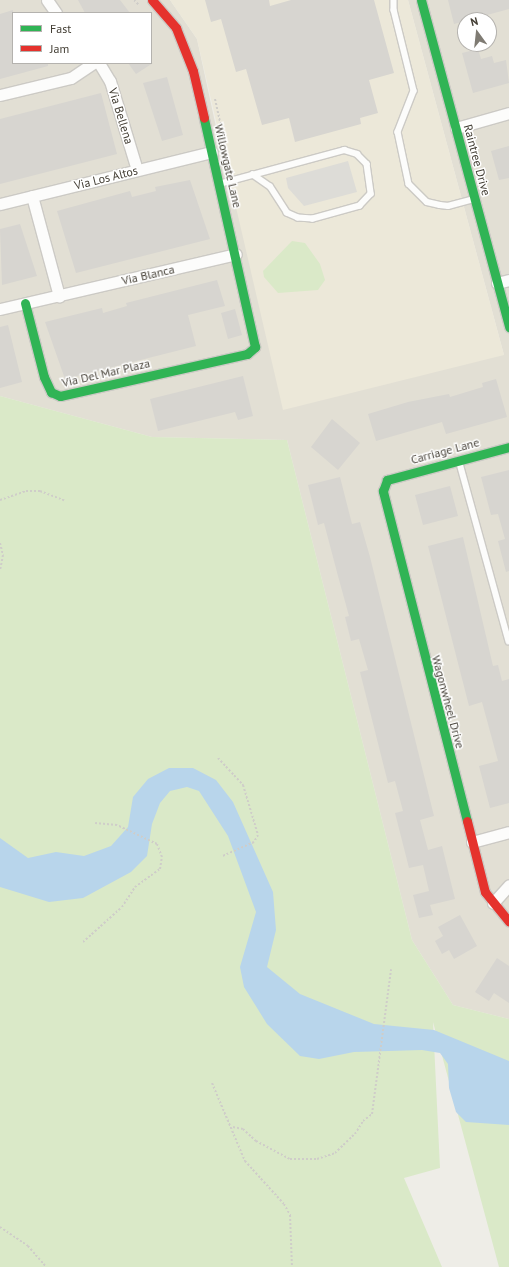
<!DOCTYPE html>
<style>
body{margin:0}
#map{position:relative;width:509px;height:1267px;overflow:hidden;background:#eeede7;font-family:"PT Sans",sans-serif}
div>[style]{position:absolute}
.residential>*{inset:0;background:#e2dfd4}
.education>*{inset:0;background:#ece8d9}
.green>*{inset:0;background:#dae9c8}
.parking>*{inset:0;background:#dddcd7}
.water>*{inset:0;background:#b8d5eb}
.building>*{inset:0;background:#d7d5d0}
.path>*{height:2px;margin-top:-1px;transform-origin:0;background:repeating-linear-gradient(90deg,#cfcdc9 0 2px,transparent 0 4px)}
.roads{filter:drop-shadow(1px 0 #cccac5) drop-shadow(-1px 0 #cccac5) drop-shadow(0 1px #cccac5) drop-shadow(0 -1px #cccac5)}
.lane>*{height:5.5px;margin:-2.75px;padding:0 2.75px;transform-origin:2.75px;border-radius:2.75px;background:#fcfcfb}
.street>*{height:11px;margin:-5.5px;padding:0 5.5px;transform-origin:5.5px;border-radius:5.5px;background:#fcfcfb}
.fast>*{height:9px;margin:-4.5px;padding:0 4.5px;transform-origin:4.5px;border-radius:4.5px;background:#30b455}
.jam>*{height:9px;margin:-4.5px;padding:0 4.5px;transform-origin:4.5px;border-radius:4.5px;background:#e5322d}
span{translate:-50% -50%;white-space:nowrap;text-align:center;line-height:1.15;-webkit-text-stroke:3px #fff;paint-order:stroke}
.street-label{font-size:12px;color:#433e34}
.legend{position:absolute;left:12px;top:12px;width:140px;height:52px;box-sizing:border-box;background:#fff;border:1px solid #b4b2ae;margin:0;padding:5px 7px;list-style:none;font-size:12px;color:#433e34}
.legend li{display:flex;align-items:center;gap:8px;height:20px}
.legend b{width:20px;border:1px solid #b4b2ae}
.north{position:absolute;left:457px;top:12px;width:40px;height:40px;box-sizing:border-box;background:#fff;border:1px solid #b4b2ae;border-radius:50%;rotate:345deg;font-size:11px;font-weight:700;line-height:16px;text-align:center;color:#433e34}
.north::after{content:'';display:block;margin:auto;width:14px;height:18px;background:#7f7b73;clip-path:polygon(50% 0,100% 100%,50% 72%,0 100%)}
</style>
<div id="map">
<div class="residential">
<i style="clip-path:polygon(evenodd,0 0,170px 0,197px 39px,232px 201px,504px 355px,408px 0,509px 0,509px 1019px,453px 1005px,412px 940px,287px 440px,152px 437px,0 396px,0 0,13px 13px,151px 13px,151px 63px,13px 63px,13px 13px,0 0,465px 20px,489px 20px,489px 44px,465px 44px,465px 20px)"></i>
</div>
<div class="education">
<i style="clip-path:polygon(170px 0,408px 0,504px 355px,283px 410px,197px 39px)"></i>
</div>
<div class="green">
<i style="clip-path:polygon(292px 241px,305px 243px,320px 264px,325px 280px,318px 290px,278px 293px,264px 277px,263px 271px)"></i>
<i style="clip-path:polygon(0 396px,152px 437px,287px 440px,412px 940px,453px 1005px,509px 1019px,509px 1267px,499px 1267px,433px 1022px,440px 1168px,404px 1178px,442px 1267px,0 1267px)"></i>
</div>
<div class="parking">
<i style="clip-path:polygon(348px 161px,357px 192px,304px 206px,288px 188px,286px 178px)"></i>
</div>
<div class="water">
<i style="clip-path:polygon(169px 768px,193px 768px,216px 780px,233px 802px,273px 892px,276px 930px,267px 967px,300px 994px,374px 1024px,434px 1030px,509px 1061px,509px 1125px,466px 1122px,456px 1112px,449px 1088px,448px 1064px,440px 1053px,422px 1050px,354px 1052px,319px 1059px,300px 1056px,267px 1024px,244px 987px,240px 967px,256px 912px,228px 836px,199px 791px,187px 787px,170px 791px,160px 803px,152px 824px,147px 856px,131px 872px,83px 898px,49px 902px,0 887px,0 838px,28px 858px,56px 852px,84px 856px,111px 846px,128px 827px,133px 797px,148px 779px)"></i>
</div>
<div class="building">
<i style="clip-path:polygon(78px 0,120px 0,130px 13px,85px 13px)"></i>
<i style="clip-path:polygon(205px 0,269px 0,270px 6px,291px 0,374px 0,394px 73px,369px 80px,378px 113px,360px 118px,361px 124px,295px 142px,289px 118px,262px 125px,246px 69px,236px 72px,221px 19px,211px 22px)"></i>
<i style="clip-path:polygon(448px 0,509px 0,509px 9px,454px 24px)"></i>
<i style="clip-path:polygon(13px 10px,13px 63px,48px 63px,48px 66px,0 79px,0 14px)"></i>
<i style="clip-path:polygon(478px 49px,481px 59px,492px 56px,494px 63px,506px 60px,509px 83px,473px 93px,462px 53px)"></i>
<i style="clip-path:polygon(128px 63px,153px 63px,136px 74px)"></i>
<i style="clip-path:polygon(167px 77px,183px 135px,162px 141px,143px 83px)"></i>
<i style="clip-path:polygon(101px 93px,117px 154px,0 184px,0 119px)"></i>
<i style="clip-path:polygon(509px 146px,509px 178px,499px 180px,491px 151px)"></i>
<i style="clip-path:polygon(190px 180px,210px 239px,76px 273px,57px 211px,130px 191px,132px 197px,156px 191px,155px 187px)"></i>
<i style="clip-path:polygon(20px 224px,37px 276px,2px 285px,0 229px)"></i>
<i style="clip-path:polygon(217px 280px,225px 306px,188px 315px,196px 346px,65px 379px,45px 322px,102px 308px,103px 313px,127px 306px,126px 303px)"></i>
<i style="clip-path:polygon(235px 309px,242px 335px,228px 339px,221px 313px)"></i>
<i style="clip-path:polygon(8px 325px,22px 382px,0 388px,0 327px)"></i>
<i style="clip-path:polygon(243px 376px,253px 416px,238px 420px,235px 412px,158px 431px,150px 399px)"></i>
<i style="clip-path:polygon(496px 379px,507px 417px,446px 434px,442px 422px,376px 441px,368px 414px,408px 402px,449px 394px,450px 397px,483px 387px,482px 383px)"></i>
<i style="clip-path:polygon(332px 419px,360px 443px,338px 470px,311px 447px)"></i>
<i style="clip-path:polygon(509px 470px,509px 571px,506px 572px,498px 541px,505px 539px,498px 514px,491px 515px,481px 477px)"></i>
<i style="clip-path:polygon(340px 477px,352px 524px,360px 522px,370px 557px,434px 816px,420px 820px,428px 850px,442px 846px,455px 899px,430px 905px,433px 915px,419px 918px,413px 895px,429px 891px,423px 865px,409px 868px,395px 813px,403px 811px,395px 781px,388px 783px,360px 672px,368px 670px,359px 639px,351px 641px,345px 617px,349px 616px,338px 576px,324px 523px,318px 525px,308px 485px)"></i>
<i style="clip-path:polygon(450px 486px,458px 516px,423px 525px,415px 495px)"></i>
<i style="clip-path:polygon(463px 537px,493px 666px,498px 665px,502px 681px,509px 679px,509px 803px,490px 808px,479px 766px,498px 761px,482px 702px,469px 706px,428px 546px)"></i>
<i style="clip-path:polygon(460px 915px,477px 946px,454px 959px,449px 950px,442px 954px,435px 941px,443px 936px,438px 927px)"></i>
<i style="clip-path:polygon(497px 958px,509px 966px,509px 1003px,494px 993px,489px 1001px,475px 992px)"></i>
</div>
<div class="path">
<i style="left:134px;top:0;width:7px;rotate:45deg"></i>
<i style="left:215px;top:99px;width:42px;rotate:77.6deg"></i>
<i style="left:0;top:500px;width:28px;rotate:-19deg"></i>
<i style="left:26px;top:491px;width:14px"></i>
<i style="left:40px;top:491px;width:26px;rotate:21deg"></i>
<i style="left:0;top:543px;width:12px;rotate:76deg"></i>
<i style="left:3px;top:555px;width:15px;rotate:101deg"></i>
<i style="left:218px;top:758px;width:37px;rotate:47deg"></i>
<i style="left:243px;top:785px;width:52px;rotate:73.3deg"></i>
<i style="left:258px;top:835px;width:8px;rotate:120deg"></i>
<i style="left:254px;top:842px;width:36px;rotate:156deg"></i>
<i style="left:83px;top:942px;width:52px;rotate:-41.9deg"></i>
<i style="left:122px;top:907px;width:24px;rotate:-57deg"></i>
<i style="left:135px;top:887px;width:31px;rotate:-36deg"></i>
<i style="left:160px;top:869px;width:12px;rotate:-81deg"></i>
<i style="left:162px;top:857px;width:14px;rotate:-111deg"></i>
<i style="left:157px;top:844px;width:44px;rotate:-154.6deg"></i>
<i style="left:117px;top:825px;width:22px;rotate:-175deg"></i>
<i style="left:212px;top:1083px;width:85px;rotate:67.1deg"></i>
<i style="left:245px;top:1161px;width:58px;rotate:47.8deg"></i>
<i style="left:284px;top:1204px;width:13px;rotate:61deg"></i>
<i style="left:290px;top:1215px;width:52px;rotate:87.8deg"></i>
<i style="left:233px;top:1127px;width:10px;rotate:11deg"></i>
<i style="left:243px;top:1129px;width:18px;rotate:43deg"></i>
<i style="left:256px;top:1141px;width:38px;rotate:28deg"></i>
<i style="left:290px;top:1159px;width:27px"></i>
<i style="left:317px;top:1159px;width:19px;rotate:-18deg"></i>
<i style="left:335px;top:1153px;width:28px;rotate:-44deg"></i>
<i style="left:355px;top:1134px;width:15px;rotate:-58deg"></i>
<i style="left:363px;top:1121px;width:11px;rotate:-38deg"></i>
<i style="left:372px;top:1114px;width:146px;rotate:-82.5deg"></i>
<i style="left:0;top:1227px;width:34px;rotate:34deg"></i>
<i style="left:28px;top:1246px;width:28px;rotate:49deg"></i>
</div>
<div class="roads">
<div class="lane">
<i style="left:394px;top:0;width:10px;rotate:90deg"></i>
<i style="left:394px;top:10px;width:83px;rotate:76.1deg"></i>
<i style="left:414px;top:91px;width:44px;rotate:111.3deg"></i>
<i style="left:398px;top:132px;width:53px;rotate:78.1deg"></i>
<i style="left:409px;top:184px;width:25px;rotate:45deg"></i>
<i style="left:427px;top:202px;width:13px;rotate:13deg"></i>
<i style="left:440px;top:205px;width:8px;rotate:7deg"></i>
<i style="left:448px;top:206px;width:27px;rotate:-15deg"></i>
<i style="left:219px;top:184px;width:130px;rotate:-15.2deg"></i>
<i style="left:344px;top:150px;width:14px;rotate:17deg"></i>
<i style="left:357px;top:154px;width:14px;rotate:45deg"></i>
<i style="left:367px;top:164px;width:30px;rotate:82deg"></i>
<i style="left:371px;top:194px;width:16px;rotate:133deg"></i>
<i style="left:360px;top:206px;width:49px;rotate:164.5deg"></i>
<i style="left:313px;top:219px;width:15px;rotate:-176deg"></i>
<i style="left:298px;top:218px;width:12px;rotate:-156deg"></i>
<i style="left:287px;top:213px;width:31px;rotate:-123deg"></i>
<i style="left:270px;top:187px;width:21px;rotate:-145deg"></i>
<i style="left:459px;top:460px;width:188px;rotate:74.6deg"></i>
</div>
<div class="street">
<i style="left:47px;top:0;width:16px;rotate:55deg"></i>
<i style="left:99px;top:63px;width:21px;rotate:59deg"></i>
<i style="left:110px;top:81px;width:93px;rotate:73.1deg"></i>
<i style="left:0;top:95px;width:73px;rotate:-13.5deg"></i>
<i style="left:71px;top:78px;width:27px;rotate:-34deg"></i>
<i style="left:456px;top:128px;width:55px;rotate:-15.8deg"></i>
<i style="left:32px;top:196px;width:104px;rotate:74.9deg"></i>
<i style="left:0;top:204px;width:218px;rotate:-13.8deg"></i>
<i style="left:497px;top:283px;width:12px;rotate:-14deg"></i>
<i style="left:0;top:309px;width:242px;rotate:-13.1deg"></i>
<i style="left:472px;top:842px;width:38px;rotate:-15deg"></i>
<i style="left:493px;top:903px;width:24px;rotate:-48deg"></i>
</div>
<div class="fast">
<i style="left:421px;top:0;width:339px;rotate:74.9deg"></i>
<i style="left:25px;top:303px;width:76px;rotate:75.6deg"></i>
<i style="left:44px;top:377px;width:17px;rotate:65deg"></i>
<i style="left:51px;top:392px;width:10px;rotate:24deg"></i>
<i style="left:60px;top:396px;width:192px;rotate:-12.7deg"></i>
<i style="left:247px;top:354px;width:11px;rotate:-41deg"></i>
<i style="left:255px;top:347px;width:235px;rotate:-102.6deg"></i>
<i style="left:467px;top:821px;width:341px;rotate:-104.3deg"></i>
<i style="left:383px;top:491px;width:12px;rotate:-70deg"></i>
<i style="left:387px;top:480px;width:126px;rotate:-15.1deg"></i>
</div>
<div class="jam">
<i style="left:152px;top:0;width:37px;rotate:49deg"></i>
<i style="left:176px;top:28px;width:46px;rotate:68.4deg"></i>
<i style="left:193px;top:71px;width:48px;rotate:76.8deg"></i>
<i style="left:467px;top:821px;width:73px;rotate:75.8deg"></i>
<i style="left:485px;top:892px;width:38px;rotate:51deg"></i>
</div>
</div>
<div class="street-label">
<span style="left:121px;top:116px;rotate:73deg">Via Bellena</span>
<span style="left:477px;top:160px;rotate:75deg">Raintree Drive</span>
<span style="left:228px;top:166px;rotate:77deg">Willowgate Lane</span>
<span style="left:106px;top:178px;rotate:-14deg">Via Los Altos</span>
<span style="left:148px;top:275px;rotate:-13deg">Via Blanca</span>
<span style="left:106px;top:373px;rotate:-13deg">Via Del Mar Plaza</span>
<span style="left:445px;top:451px;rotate:-15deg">Carriage Lane</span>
<span style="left:448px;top:702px;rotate:75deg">Wagonwheel Drive</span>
</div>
<ul class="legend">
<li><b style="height:5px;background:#30b455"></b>Fast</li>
<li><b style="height:5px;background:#e5322d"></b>Jam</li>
</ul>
<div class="north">N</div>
</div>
